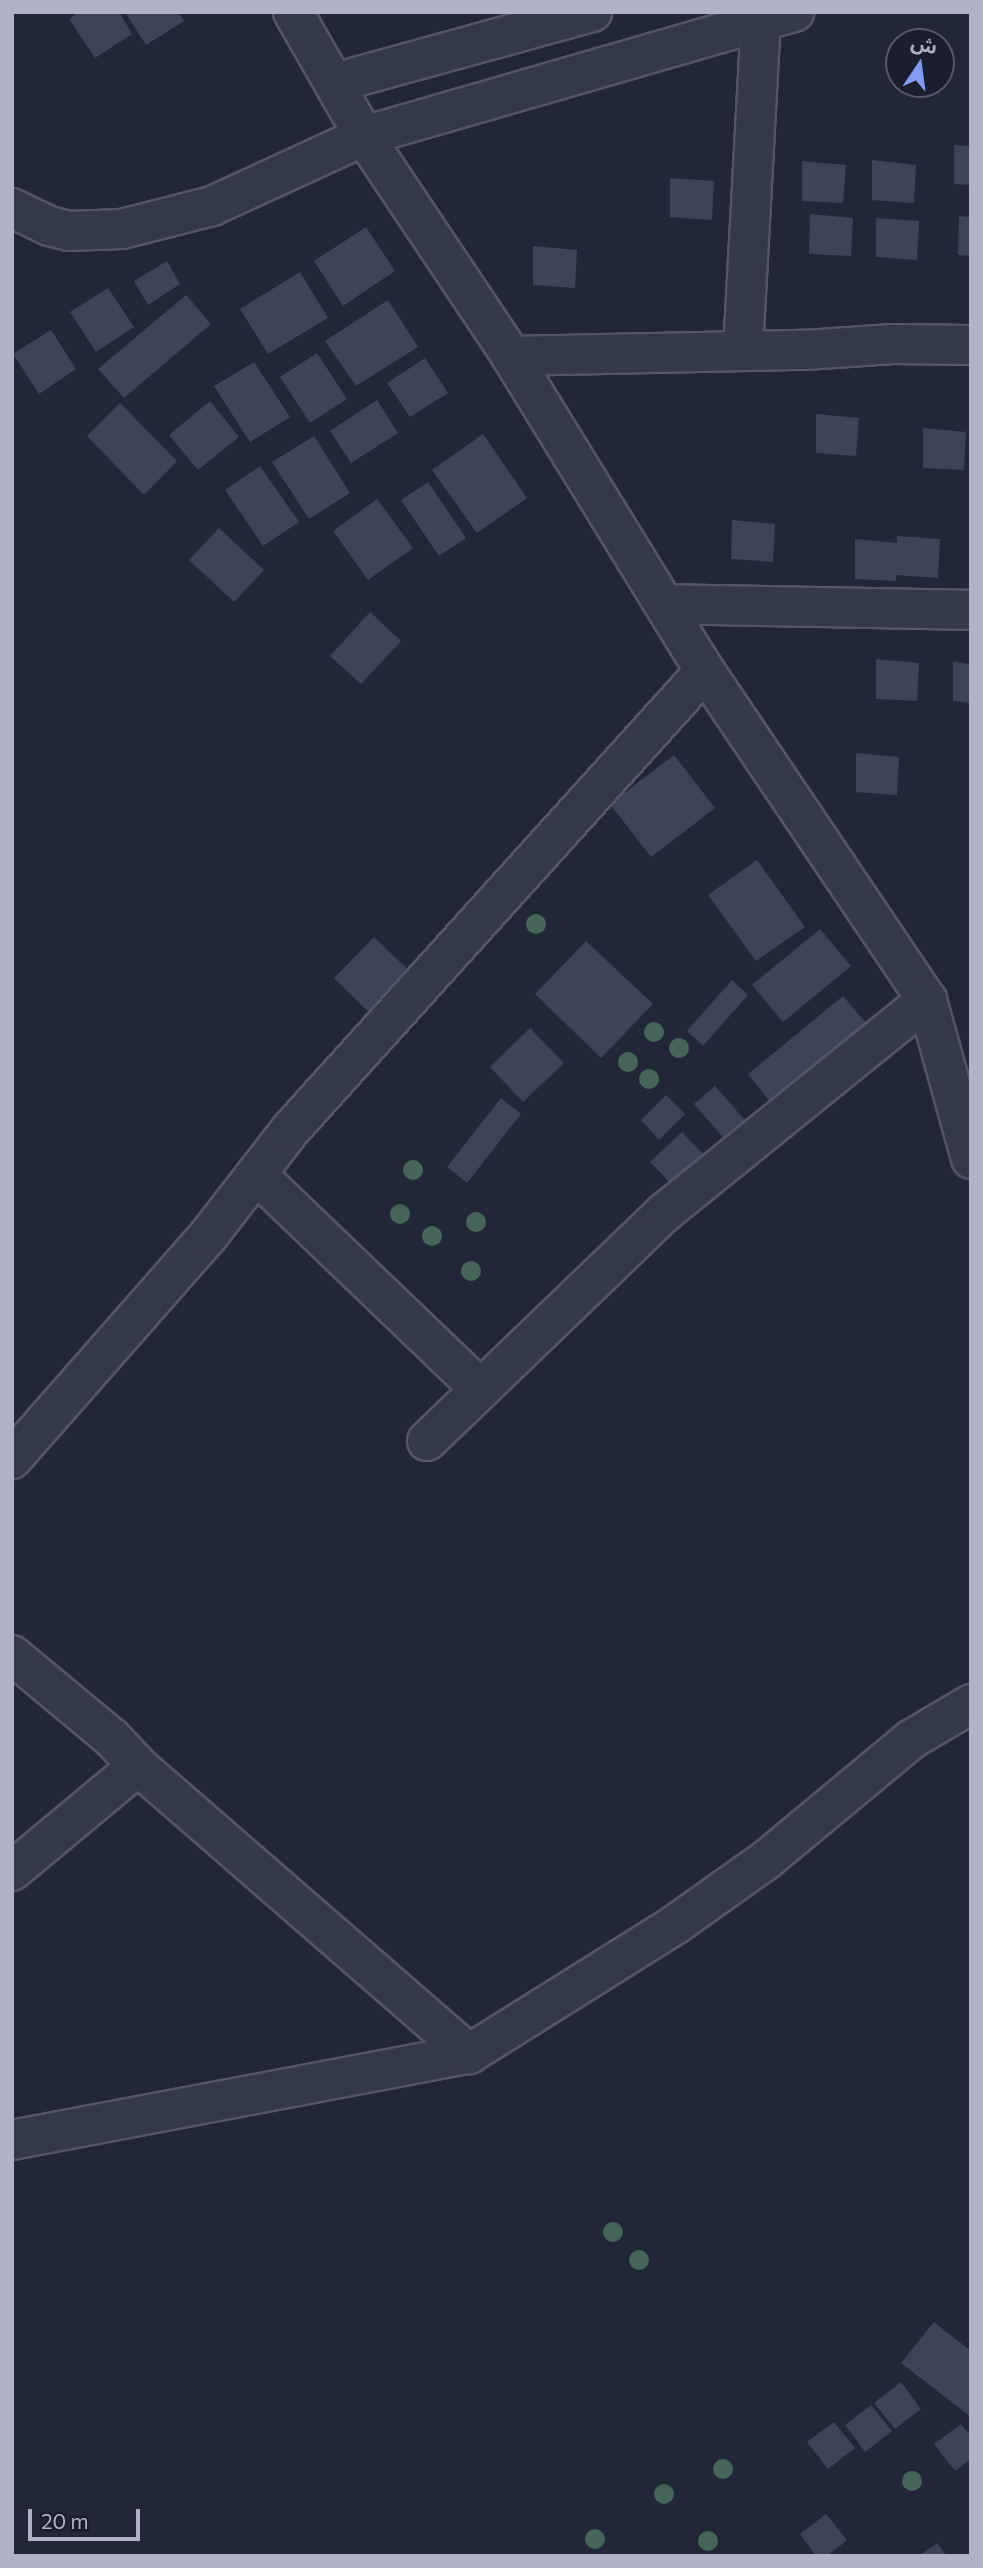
<!DOCTYPE html>
<meta charset="utf-8">
<style>
body{margin:0}
#map{position:relative;width:983px;height:2568px;overflow:hidden;background:#212737;font-family:Commissioner,"Noto Sans Arabic",sans-serif}
div>[style]{position:absolute}
.building>*{inset:0;background:#3d4458}
.roads{filter:drop-shadow(2px 0 #525666) drop-shadow(-2px 0 #525666) drop-shadow(0 2px #525666) drop-shadow(0 -2px #525666)}
.minor>*{height:38px;margin:-19px;padding:0 19px;transform-origin:19px;border-radius:19px;background:#343948}
.trees>*{width:20px;height:20px;margin:-10px;border-radius:50%;background:#47645b}
span{translate:-50% -50%;white-space:nowrap;text-align:center;line-height:1.15;-webkit-text-stroke:6px #1a1e2d;paint-order:stroke}
.frame{position:absolute;inset:0;border:14px solid #afb3c5;pointer-events:none}
.north{position:absolute;left:885px;top:28px;width:70px;height:70px;box-sizing:border-box;background:#1a1e2d;border:2px solid #565a6a;border-radius:50%;rotate:13deg;font-size:19px;font-weight:700;line-height:28px;text-align:center;color:#afb3c5}
.north::after{content:'';display:block;margin:auto;width:24px;height:32px;background:#829cf6;clip-path:polygon(50% 0,100% 100%,50% 72%,0 100%)}
.scale{position:absolute;left:28px;top:2509px;width:112px;height:32px;box-sizing:border-box;border:4px solid #afb3c5;border-top:0;padding-left:9px;font-size:21px;line-height:24px;white-space:nowrap;color:#afb3c5;-webkit-text-stroke:5px #1a1e2d;paint-order:stroke}
</style>
<div id="map">
<div class="building">
<i style="clip-path:polygon(79px 12px,119px 12px,132px 34px,95px 58px,69px 19px)"></i>
<i style="clip-path:polygon(125px 12px,178px 12px,184px 21px,146px 45px)"></i>
<i style="clip-path:polygon(954px 145px,971px 146px,971px 185px,954px 184px)"></i>
<i style="clip-path:polygon(872px 160px,916px 165px,914px 203px,872px 200px)"></i>
<i style="clip-path:polygon(802px 161px,846px 165px,843px 203px,802px 201px)"></i>
<i style="clip-path:polygon(670px 178px,714px 181px,712px 220px,670px 217px)"></i>
<i style="clip-path:polygon(810px 214px,853px 218px,851px 256px,809px 254px)"></i>
<i style="clip-path:polygon(959px 216px,971px 217px,971px 256px,958px 255px)"></i>
<i style="clip-path:polygon(876px 218px,919px 221px,917px 260px,876px 257px)"></i>
<i style="clip-path:polygon(366px 227px,395px 271px,343px 306px,314px 261px)"></i>
<i style="clip-path:polygon(533px 246px,577px 250px,575px 288px,533px 285px)"></i>
<i style="clip-path:polygon(167px 261px,180px 284px,148px 305px,134px 281px)"></i>
<i style="clip-path:polygon(300px 272px,328px 318px,268px 354px,240px 309px)"></i>
<i style="clip-path:polygon(108px 288px,134px 327px,96px 352px,70px 312px)"></i>
<i style="clip-path:polygon(186px 295px,211px 324px,124px 398px,98px 369px)"></i>
<i style="clip-path:polygon(388px 300px,418px 347px,356px 386px,325px 341px)"></i>
<i style="clip-path:polygon(51px 330px,76px 369px,39px 394px,13px 354px)"></i>
<i style="clip-path:polygon(317px 353px,347px 399px,310px 423px,280px 377px)"></i>
<i style="clip-path:polygon(425px 358px,448px 393px,410px 417px,387px 383px)"></i>
<i style="clip-path:polygon(254px 362px,290px 417px,250px 442px,214px 386px)"></i>
<i style="clip-path:polygon(377px 400px,398px 433px,351px 463px,330px 431px)"></i>
<i style="clip-path:polygon(210px 401px,239px 437px,198px 470px,169px 435px)"></i>
<i style="clip-path:polygon(120px 403px,177px 461px,144px 495px,87px 436px)"></i>
<i style="clip-path:polygon(816px 414px,859px 418px,856px 456px,816px 453px)"></i>
<i style="clip-path:polygon(923px 428px,966px 432px,964px 470px,923px 468px)"></i>
<i style="clip-path:polygon(483px 434px,527px 498px,477px 533px,432px 470px)"></i>
<i style="clip-path:polygon(314px 436px,350px 493px,309px 519px,272px 462px)"></i>
<i style="clip-path:polygon(260px 466px,299px 522px,263px 546px,225px 490px)"></i>
<i style="clip-path:polygon(428px 482px,466px 538px,439px 556px,401px 500px)"></i>
<i style="clip-path:polygon(377px 499px,413px 548px,368px 580px,333px 531px)"></i>
<i style="clip-path:polygon(732px 520px,775px 524px,773px 562px,731px 559px)"></i>
<i style="clip-path:polygon(219px 528px,264px 570px,234px 602px,189px 560px)"></i>
<i style="clip-path:polygon(897px 536px,940px 539px,938px 578px,896px 575px,896px 581px,855px 579px,855px 539px,897px 543px)"></i>
<i style="clip-path:polygon(370px 612px,401px 641px,361px 684px,330px 656px)"></i>
<i style="clip-path:polygon(876px 659px,919px 663px,917px 701px,876px 699px)"></i>
<i style="clip-path:polygon(953px 662px,971px 664px,971px 703px,953px 701px)"></i>
<i style="clip-path:polygon(856px 753px,899px 757px,897px 795px,856px 792px)"></i>
<i style="clip-path:polygon(674px 755px,715px 808px,651px 857px,610px 804px)"></i>
<i style="clip-path:polygon(757px 860px,805px 927px,756px 961px,708px 895px)"></i>
<i style="clip-path:polygon(820px 929px,851px 966px,783px 1022px,752px 985px)"></i>
<i style="clip-path:polygon(374px 937px,422px 983px,381px 1024px,334px 978px)"></i>
<i style="clip-path:polygon(586px 941px,653px 1004px,601px 1058px,535px 994px)"></i>
<i style="clip-path:polygon(732px 980px,748px 995px,703px 1046px,687px 1031px)"></i>
<i style="clip-path:polygon(843px 996px,873px 1031px,776px 1109px,748px 1074px)"></i>
<i style="clip-path:polygon(530px 1028px,564px 1063px,523px 1102px,490px 1067px)"></i>
<i style="clip-path:polygon(715px 1086px,749px 1125px,728px 1143px,694px 1104px)"></i>
<i style="clip-path:polygon(666px 1095px,685px 1114px,659px 1140px,641px 1120px)"></i>
<i style="clip-path:polygon(501px 1098px,521px 1114px,467px 1183px,447px 1167px)"></i>
<i style="clip-path:polygon(682px 1132px,705px 1156px,673px 1186px,650px 1162px)"></i>
<i style="clip-path:polygon(934px 2322px,971px 2351px,971px 2417px,901px 2363px)"></i>
<i style="clip-path:polygon(901px 2382px,921px 2409px,895px 2429px,874px 2403px)"></i>
<i style="clip-path:polygon(871px 2405px,892px 2431px,865px 2452px,845px 2425px)"></i>
<i style="clip-path:polygon(834px 2422px,855px 2448px,828px 2469px,807px 2442px)"></i>
<i style="clip-path:polygon(961px 2424px,971px 2436px,971px 2459px,955px 2471px,934px 2444px)"></i>
<i style="clip-path:polygon(826px 2514px,847px 2540px,827px 2556px,816px 2556px,800px 2534px)"></i>
<i style="clip-path:polygon(937px 2543px,947px 2556px,919px 2556px)"></i>
</div>
<div class="roads">
<div class="minor">
<i style="left:293px;top:12px;width:143px;rotate:60.2deg"></i>
<i style="left:364px;top:136px;width:265px;rotate:56.2deg"></i>
<i style="left:511px;top:356px;width:370px;rotate:58.4deg"></i>
<i style="left:705px;top:671px;width:397px;rotate:56deg"></i>
<i style="left:927px;top:1000px;width:165px;rotate:74.5deg"></i>
<i style="left:334px;top:83px;width:268px;rotate:-15.4deg"></i>
<i style="left:12px;top:208px;width:41px;rotate:25.9deg"></i>
<i style="left:49px;top:226px;width:21px;rotate:14deg"></i>
<i style="left:69px;top:231px;width:53px;rotate:-2.2deg"></i>
<i style="left:122px;top:229px;width:93px;rotate:-14.3deg"></i>
<i style="left:212px;top:206px;width:167px;rotate:-24.7deg"></i>
<i style="left:364px;top:136px;width:448px;rotate:-16.1deg"></i>
<i style="left:743px;top:351px;width:329px;rotate:-86.9deg"></i>
<i style="left:511px;top:356px;width:294px;rotate:-1.2deg"></i>
<i style="left:805px;top:350px;width:88px;rotate:-3.9deg"></i>
<i style="left:893px;top:344px;width:78px;rotate:0.7deg"></i>
<i style="left:664px;top:604px;width:307px;rotate:1.1deg"></i>
<i style="left:256px;top:1174px;width:310px;rotate:43.8deg"></i>
<i style="left:427px;top:1441px;width:330px;rotate:-43.9deg"></i>
<i style="left:665px;top:1212px;width:337px;rotate:-39deg"></i>
<i style="left:12px;top:1459px;width:297px;rotate:-48.7deg"></i>
<i style="left:208px;top:1236px;width:135px;rotate:-52.2deg"></i>
<i style="left:291px;top:1129px;width:617px;rotate:-47.89deg"></i>
<i style="left:12px;top:1655px;width:130px;rotate:39.7deg"></i>
<i style="left:112px;top:1738px;width:38px;rotate:47deg"></i>
<i style="left:138px;top:1766px;width:439px;rotate:41deg"></i>
<i style="left:12px;top:1871px;width:164px;rotate:-39.8deg"></i>
<i style="left:12px;top:2140px;width:465px;rotate:-10.7deg"></i>
<i style="left:469px;top:2054px;width:244px;rotate:-32.1deg"></i>
<i style="left:676px;top:1924px;width:110px;rotate:-35.4deg"></i>
<i style="left:766px;top:1860px;width:190px;rotate:-39.7deg"></i>
<i style="left:912px;top:1739px;width:69px;rotate:-30.7deg"></i>
</div>
</div>
<div class="trees">
<i style="left:536px;top:924px"></i>
<i style="left:654px;top:1032px"></i>
<i style="left:679px;top:1048px"></i>
<i style="left:628px;top:1062px"></i>
<i style="left:649px;top:1079px"></i>
<i style="left:413px;top:1170px"></i>
<i style="left:400px;top:1214px"></i>
<i style="left:476px;top:1222px"></i>
<i style="left:432px;top:1236px"></i>
<i style="left:471px;top:1271px"></i>
<i style="left:613px;top:2232px"></i>
<i style="left:639px;top:2260px"></i>
<i style="left:723px;top:2469px"></i>
<i style="left:912px;top:2481px"></i>
<i style="left:664px;top:2494px"></i>
<i style="left:595px;top:2539px"></i>
<i style="left:708px;top:2541px"></i>
</div>
<div class="frame"></div>
<div class="north">ش</div>
<div class="scale">20 m</div>
</div>
